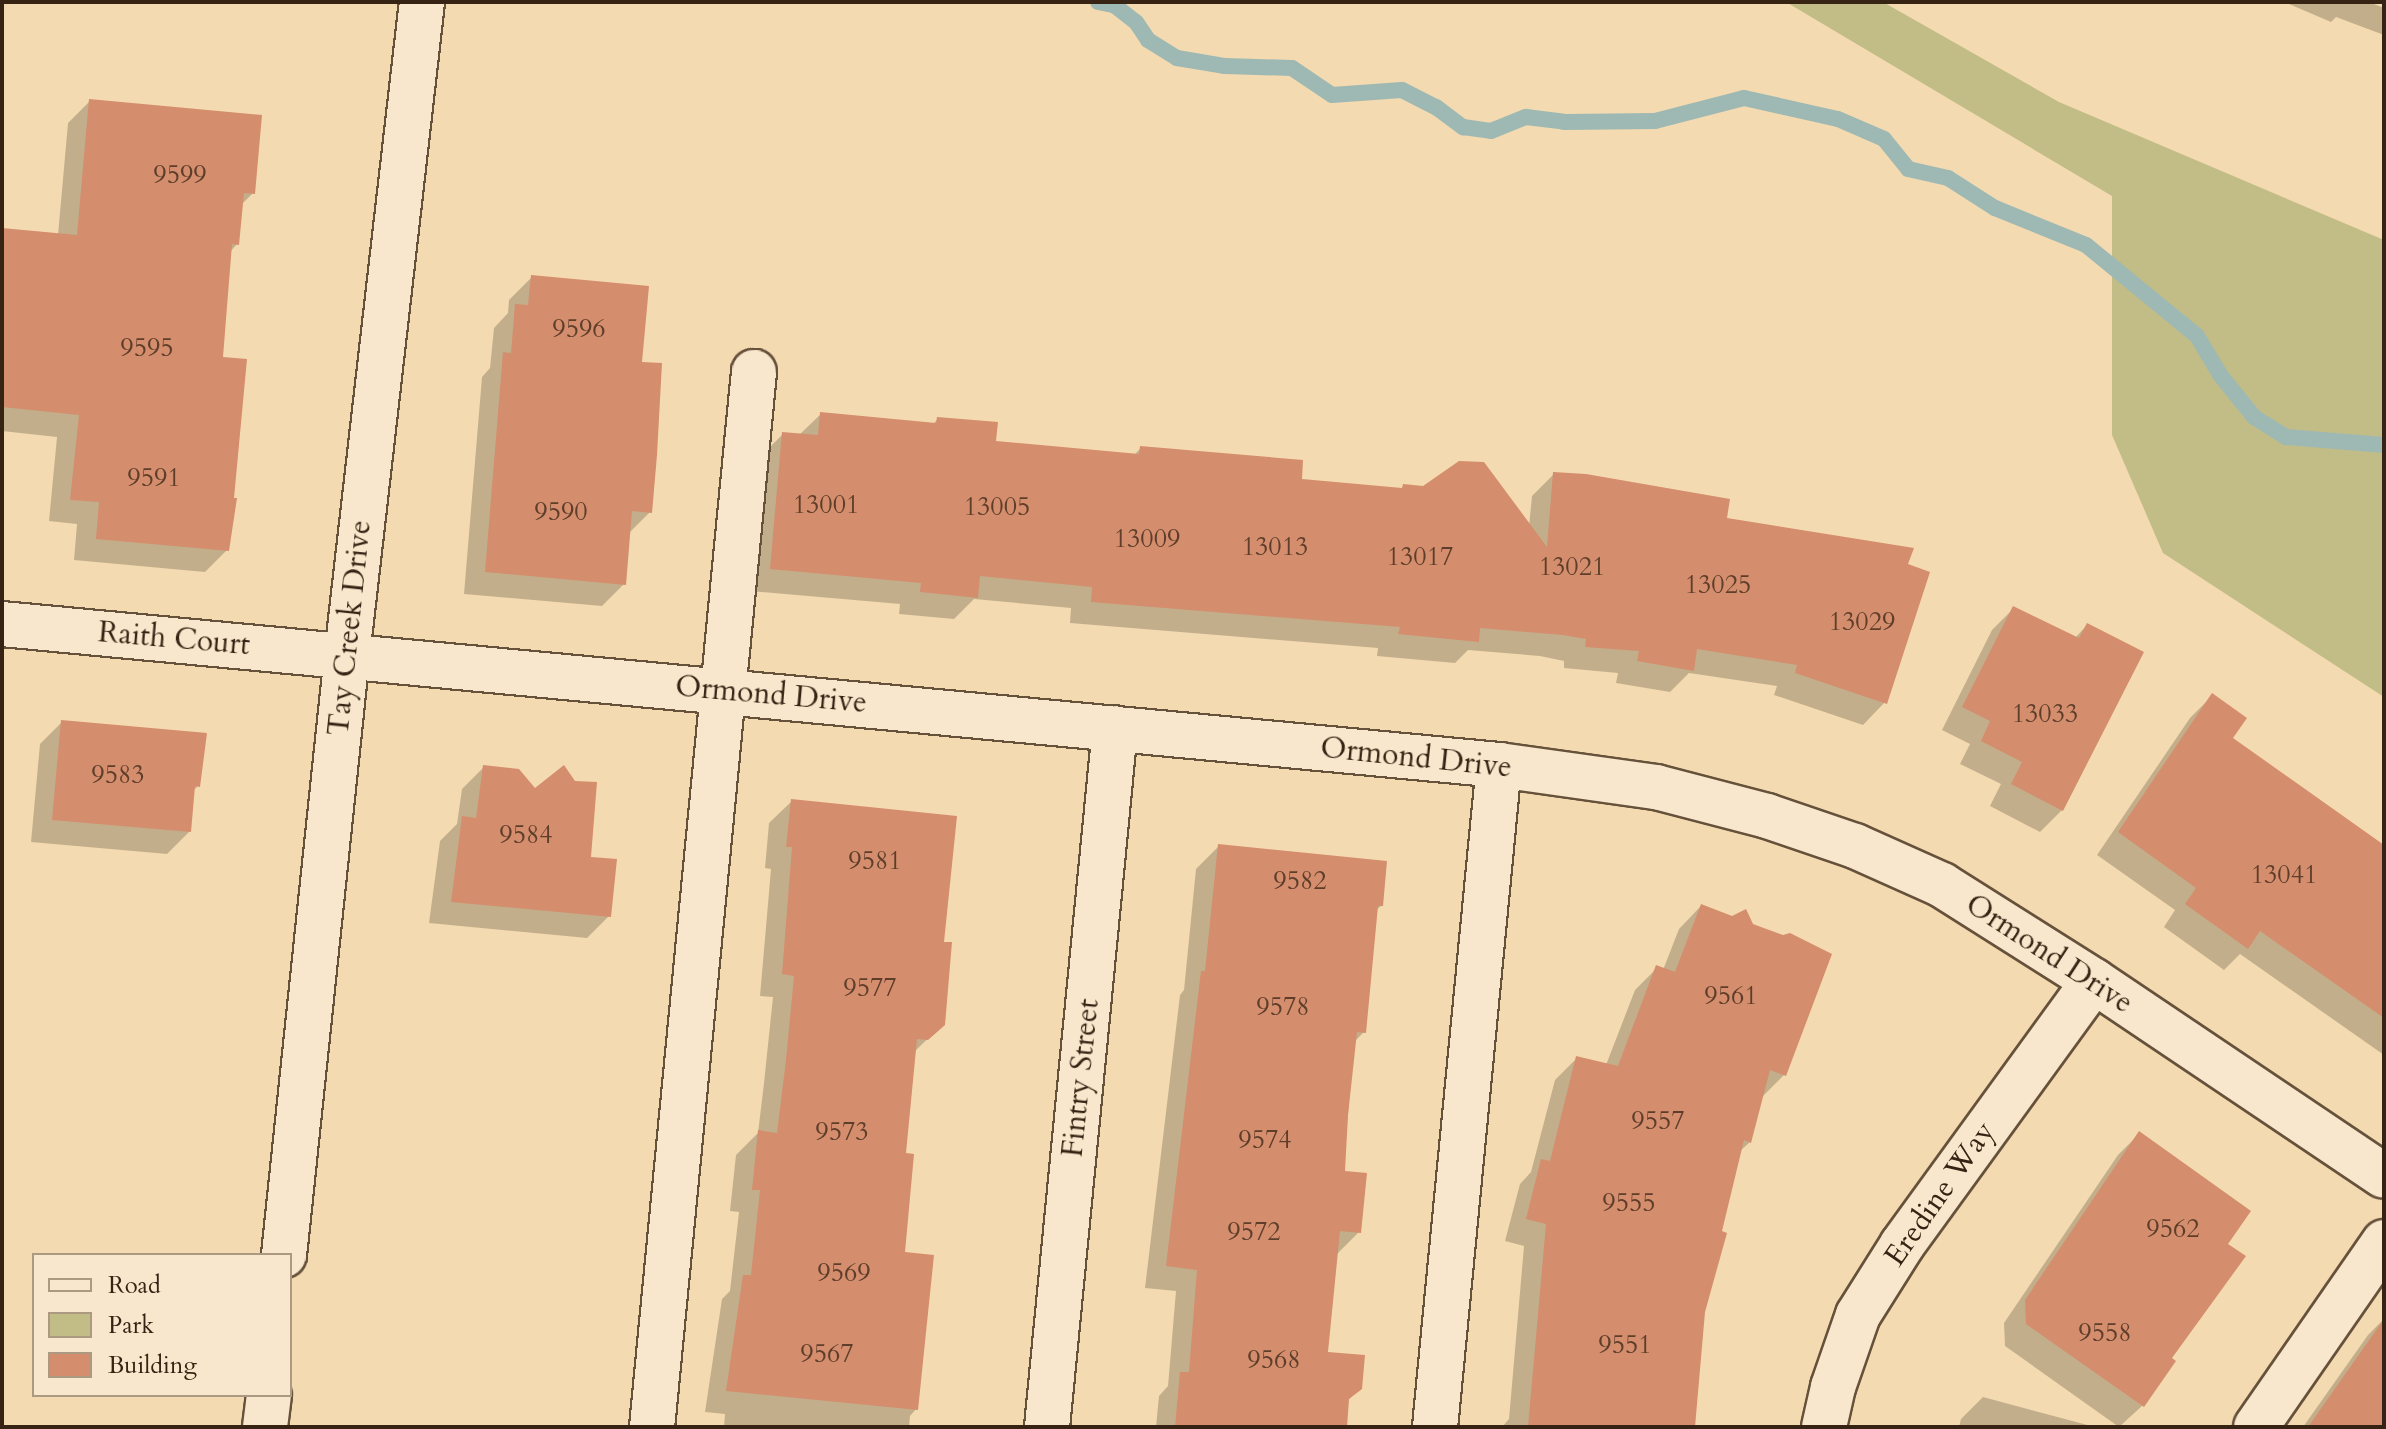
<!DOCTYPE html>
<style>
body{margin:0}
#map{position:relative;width:2386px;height:1429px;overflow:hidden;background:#f4dab0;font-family:Cardo,serif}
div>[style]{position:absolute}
.green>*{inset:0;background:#c2bd87}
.shadow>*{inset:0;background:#0003}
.stream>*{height:16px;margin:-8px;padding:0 8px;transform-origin:8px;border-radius:8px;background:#9eb9b3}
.building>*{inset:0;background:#d48d6d}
.roads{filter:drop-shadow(2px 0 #66513b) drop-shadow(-2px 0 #66513b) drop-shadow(0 2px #66513b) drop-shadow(0 -2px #66513b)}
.minor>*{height:44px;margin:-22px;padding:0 22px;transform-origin:22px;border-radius:22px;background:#f8e7cc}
span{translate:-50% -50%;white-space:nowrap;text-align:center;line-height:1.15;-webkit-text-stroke:6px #f8e7cc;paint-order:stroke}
.number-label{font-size:26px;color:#5e3e2a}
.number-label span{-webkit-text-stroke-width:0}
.street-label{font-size:30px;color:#372314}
.frame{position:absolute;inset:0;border:4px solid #372314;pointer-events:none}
.legend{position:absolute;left:32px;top:1253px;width:260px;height:144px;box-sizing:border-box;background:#f8e7cc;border:2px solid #ab9982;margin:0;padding:10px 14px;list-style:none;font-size:24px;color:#372314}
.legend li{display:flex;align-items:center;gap:16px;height:40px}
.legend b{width:40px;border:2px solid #ab9982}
</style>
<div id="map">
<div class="green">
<i style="clip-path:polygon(1786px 2px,1883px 2px,2059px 102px,2384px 240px,2384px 697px,2163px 553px,2112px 435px,2112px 196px)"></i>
</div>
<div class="shadow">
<i style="clip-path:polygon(2284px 2px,2369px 2px,2384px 8px,2384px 35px,2336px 17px,2331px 22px)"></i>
<i style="clip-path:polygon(90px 101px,253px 193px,241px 205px,237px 244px,230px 252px,221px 359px,227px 550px,205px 572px,74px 560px,77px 524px,49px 521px,57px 437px,2px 431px,2px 230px,58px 235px,68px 123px)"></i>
<i style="clip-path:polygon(532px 277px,640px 364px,650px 512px,628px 534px,624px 584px,602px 606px,464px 594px,482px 377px,490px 368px,494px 328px,508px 313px,509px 300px)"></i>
<i style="clip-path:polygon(821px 414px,932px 425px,938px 419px,994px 443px,1134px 455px,1141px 448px,1529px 527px,1532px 496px,1554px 474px,1906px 566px,1885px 702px,1863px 725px,1774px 695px,1777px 686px,1689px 673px,1670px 692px,1616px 683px,1618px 673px,1564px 668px,1564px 661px,1540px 656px,1468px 650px,1455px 663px,1377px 656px,1378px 648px,1070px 623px,1071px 608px,974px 599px,954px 619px,899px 614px,900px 604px,749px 591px,761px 456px,783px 434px,799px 435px)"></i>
<i style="clip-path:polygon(2014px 608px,2075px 638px,2087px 625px,2062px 810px,2040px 832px,1990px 806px,2001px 784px,1960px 764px,1970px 744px,1942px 730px,1992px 630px)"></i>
<i style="clip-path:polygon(2212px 696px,2230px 739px,2384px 848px,2384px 1055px,2240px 954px,2224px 970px,2164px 927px,2175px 910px,2097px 855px,2190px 718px)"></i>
<i style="clip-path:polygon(62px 722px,198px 786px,193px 791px,189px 832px,167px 854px,31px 842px,40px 744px)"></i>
<i style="clip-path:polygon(484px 767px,535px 791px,589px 858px,609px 916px,587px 938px,429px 923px,440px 841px,457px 824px,462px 789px)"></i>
<i style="clip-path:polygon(792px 801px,942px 943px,943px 1024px,914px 1052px,904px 1155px,903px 1254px,916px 1409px,910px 1416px,909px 1427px,724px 1427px,725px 1414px,705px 1412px,722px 1299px,730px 1291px,739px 1212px,730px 1211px,736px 1155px,758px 1133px,764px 1083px,773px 997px,760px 996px,771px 869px,765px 868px,769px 823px)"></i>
<i style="clip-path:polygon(1218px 847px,1381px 906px,1376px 910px,1364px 1032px,1354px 1042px,1343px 1173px,1359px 1232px,1337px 1254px,1325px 1354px,1360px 1388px,1347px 1401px,1345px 1427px,1156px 1427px,1159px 1396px,1168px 1386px,1176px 1291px,1145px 1288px,1180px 995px,1184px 990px,1196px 869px)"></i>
<i style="clip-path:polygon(1701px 906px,1784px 1075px,1762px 1097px,1750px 1142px,1739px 1152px,1703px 1312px,1693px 1427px,1502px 1427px,1509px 1419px,1524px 1246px,1505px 1241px,1520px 1184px,1531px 1172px,1555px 1080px,1577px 1058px,1606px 1065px,1635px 990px,1657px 968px,1663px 970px,1679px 929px)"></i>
<i style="clip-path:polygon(2140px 1133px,2225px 1244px,2170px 1358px,2173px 1361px,2142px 1406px,2119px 1427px,2005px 1346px,2004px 1323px,2118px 1155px)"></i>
<i style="clip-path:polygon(2384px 1319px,2384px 1427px,2303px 1427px,2368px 1335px)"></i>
<i style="clip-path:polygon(1983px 1397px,2095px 1427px,1959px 1427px,1961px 1419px)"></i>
</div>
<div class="stream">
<i style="left:1098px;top:2px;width:16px;rotate:11deg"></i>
<i style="left:1114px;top:5px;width:28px;rotate:38deg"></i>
<i style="left:1136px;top:22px;width:22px;rotate:56deg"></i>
<i style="left:1148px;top:40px;width:34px;rotate:32deg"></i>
<i style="left:1177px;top:58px;width:49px;rotate:9.5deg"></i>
<i style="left:1225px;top:66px;width:67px;rotate:1.7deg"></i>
<i style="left:1292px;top:68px;width:48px;rotate:34deg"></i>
<i style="left:1332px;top:95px;width:70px;rotate:-4.1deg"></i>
<i style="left:1402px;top:90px;width:38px;rotate:27deg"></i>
<i style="left:1436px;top:107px;width:34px;rotate:37deg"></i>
<i style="left:1463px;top:127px;width:28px;rotate:8deg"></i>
<i style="left:1491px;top:131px;width:38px;rotate:-22deg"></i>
<i style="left:1526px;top:117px;width:38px;rotate:7deg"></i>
<i style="left:1564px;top:122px;width:91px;rotate:-0.6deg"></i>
<i style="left:1655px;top:121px;width:92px;rotate:-14.5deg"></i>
<i style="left:1744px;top:98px;width:96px;rotate:12.6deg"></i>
<i style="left:1838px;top:119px;width:50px;rotate:23.5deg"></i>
<i style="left:1884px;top:139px;width:38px;rotate:51deg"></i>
<i style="left:1908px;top:169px;width:41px;rotate:12.7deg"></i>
<i style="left:1948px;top:178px;width:56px;rotate:32.6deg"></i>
<i style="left:1995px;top:208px;width:98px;rotate:22.1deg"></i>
<i style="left:2086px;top:245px;width:144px;rotate:39.3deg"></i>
<i style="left:2197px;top:336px;width:47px;rotate:59deg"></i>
<i style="left:2221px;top:376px;width:53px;rotate:51.2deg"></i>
<i style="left:2254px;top:417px;width:38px;rotate:32deg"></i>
<i style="left:2286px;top:437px;width:98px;rotate:4.7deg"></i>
</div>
<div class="building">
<i style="clip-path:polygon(89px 99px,262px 115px,255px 194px,244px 193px,239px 245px,232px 244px,223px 357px,247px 359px,234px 498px,237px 498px,229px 551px,96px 539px,99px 502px,70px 500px,79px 415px,2px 407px,2px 228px,77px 235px)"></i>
<i style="clip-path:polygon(531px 275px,649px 286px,642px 362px,662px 363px,657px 455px,652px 513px,632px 511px,626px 585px,485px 572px,503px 352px,511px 353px,515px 304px,528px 305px)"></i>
<i style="clip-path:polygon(820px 412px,936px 423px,937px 417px,998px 422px,996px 441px,1139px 454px,1140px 446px,1303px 460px,1302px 479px,1402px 488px,1403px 484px,1423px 486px,1459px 461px,1484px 462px,1547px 547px,1553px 472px,1586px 474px,1730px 499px,1727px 518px,1914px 548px,1908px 564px,1930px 572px,1887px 704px,1795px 673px,1797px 665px,1697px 649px,1694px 671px,1637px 661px,1639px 651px,1585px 647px,1586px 639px,1563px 635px,1480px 628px,1479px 642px,1398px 634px,1400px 627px,1091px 602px,1092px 587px,980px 576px,978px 598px,920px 592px,921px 583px,770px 569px,782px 432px,818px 435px)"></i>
<i style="clip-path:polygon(2013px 606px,2079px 638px,2087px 623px,2144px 652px,2063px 811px,2011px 784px,2022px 762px,1981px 741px,1990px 721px,1962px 707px)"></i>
<i style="clip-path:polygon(2212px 693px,2247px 718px,2233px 738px,2384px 845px,2384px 1018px,2260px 931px,2248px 949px,2185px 904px,2196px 888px,2118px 832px)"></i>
<i style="clip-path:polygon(61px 720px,207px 733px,200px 787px,195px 786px,191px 832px,52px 820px)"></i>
<i style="clip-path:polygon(483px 765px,519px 769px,535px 788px,564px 765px,575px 781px,597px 782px,591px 857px,617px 859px,611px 917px,451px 902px,462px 816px,476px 818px)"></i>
<i style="clip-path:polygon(791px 799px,957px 816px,944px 942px,952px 942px,945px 1025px,928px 1040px,917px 1039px,906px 1153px,914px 1154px,905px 1252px,934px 1255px,918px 1410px,726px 1391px,743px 1275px,751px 1275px,760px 1190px,752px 1190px,758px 1130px,777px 1133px,786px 1060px,794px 976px,782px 974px,792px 847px,786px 847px)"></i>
<i style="clip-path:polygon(1218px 844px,1387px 861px,1383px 906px,1378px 906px,1366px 1033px,1357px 1032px,1348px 1115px,1345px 1171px,1367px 1173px,1361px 1233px,1340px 1231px,1328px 1352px,1365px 1355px,1362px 1389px,1349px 1399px,1347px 1427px,1175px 1427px,1180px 1372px,1189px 1372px,1197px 1270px,1166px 1266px,1201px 971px,1205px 971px)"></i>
<i style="clip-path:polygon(1701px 904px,1732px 916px,1746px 909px,1753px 924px,1783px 935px,1790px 933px,1832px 954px,1786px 1076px,1770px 1070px,1751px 1143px,1744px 1140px,1722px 1231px,1727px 1233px,1705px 1312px,1695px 1427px,1528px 1427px,1546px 1224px,1526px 1219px,1541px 1159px,1550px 1161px,1576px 1056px,1618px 1066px,1656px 965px,1675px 972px)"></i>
<i style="clip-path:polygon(2139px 1131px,2251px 1211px,2228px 1244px,2246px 1256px,2172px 1358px,2176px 1361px,2144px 1407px,2026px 1324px,2025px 1300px)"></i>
<i style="clip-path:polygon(2384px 1319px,2384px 1427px,2308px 1427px)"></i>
</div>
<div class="roads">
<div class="minor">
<i style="left:2px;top:624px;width:1504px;rotate:5.38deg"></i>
<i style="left:1499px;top:765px;width:159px;rotate:8deg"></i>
<i style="left:1656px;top:787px;width:115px;rotate:14.6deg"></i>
<i style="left:1767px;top:816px;width:93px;rotate:18.8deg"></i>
<i style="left:1855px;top:846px;width:95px;rotate:24.1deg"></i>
<i style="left:1942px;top:885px;width:180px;rotate:32.3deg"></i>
<i style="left:2094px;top:981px;width:349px;rotate:33.9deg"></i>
<i style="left:284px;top:1255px;width:603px;rotate:-84.01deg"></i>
<i style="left:347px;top:655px;width:657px;rotate:-83.45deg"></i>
<i style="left:265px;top:1427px;width:32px;rotate:-83deg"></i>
<i style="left:652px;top:1427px;width:1060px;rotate:-84.48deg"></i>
<i style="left:1047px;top:1427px;width:702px;rotate:-84.44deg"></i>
<i style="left:1435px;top:1427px;width:665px;rotate:-84.48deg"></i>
<i style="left:1824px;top:1427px;width:41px;rotate:-77.3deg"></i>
<i style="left:1833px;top:1387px;width:76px;rotate:-70.9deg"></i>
<i style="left:1858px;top:1315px;width:83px;rotate:-57.8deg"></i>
<i style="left:1902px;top:1245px;width:326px;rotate:-54deg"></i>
<i style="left:2256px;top:1427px;width:225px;rotate:-55.3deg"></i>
</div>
</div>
<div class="number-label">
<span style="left:180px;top:175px">9599</span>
<span style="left:579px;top:329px">9596</span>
<span style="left:147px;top:348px">9595</span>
<span style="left:154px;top:478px">9591</span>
<span style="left:826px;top:505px">13001</span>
<span style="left:997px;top:507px">13005</span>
<span style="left:561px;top:512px">9590</span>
<span style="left:1147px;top:539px">13009</span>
<span style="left:1275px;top:547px">13013</span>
<span style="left:1420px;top:557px">13017</span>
<span style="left:1572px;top:567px">13021</span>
<span style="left:1718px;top:585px">13025</span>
<span style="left:1862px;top:622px">13029</span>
<span style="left:2045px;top:714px">13033</span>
<span style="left:118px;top:775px">9583</span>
<span style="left:526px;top:835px">9584</span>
<span style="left:875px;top:861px">9581</span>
<span style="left:2284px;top:875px">13041</span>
<span style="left:1300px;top:881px">9582</span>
<span style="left:870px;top:988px">9577</span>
<span style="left:1731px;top:996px">9561</span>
<span style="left:1283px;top:1007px">9578</span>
<span style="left:1658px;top:1121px">9557</span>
<span style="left:842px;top:1132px">9573</span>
<span style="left:1265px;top:1140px">9574</span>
<span style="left:1629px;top:1203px">9555</span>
<span style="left:2173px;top:1229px">9562</span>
<span style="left:1254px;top:1232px">9572</span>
<span style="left:844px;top:1273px">9569</span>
<span style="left:2105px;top:1333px">9558</span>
<span style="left:1625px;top:1345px">9551</span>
<span style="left:827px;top:1354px">9567</span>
<span style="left:1274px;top:1360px">9568</span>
</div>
<div class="street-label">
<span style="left:350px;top:628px;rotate:-84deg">Tay Creek Drive</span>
<span style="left:174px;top:639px;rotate:5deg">Raith Court</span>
<span style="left:771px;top:695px;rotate:5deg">Ormond Drive</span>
<span style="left:1416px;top:758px;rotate:6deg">Ormond Drive</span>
<span style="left:2049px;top:954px;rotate:33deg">Ormond Drive</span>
<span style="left:1081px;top:1078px;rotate:-84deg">Fintry Street</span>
<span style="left:1940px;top:1194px;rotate:-55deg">Eredine Way</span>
</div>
<div class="frame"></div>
<ul class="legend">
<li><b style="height:10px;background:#f8e7cc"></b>Road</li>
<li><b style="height:22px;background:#c2bd87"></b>Park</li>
<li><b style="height:22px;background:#d48d6d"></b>Building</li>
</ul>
</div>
